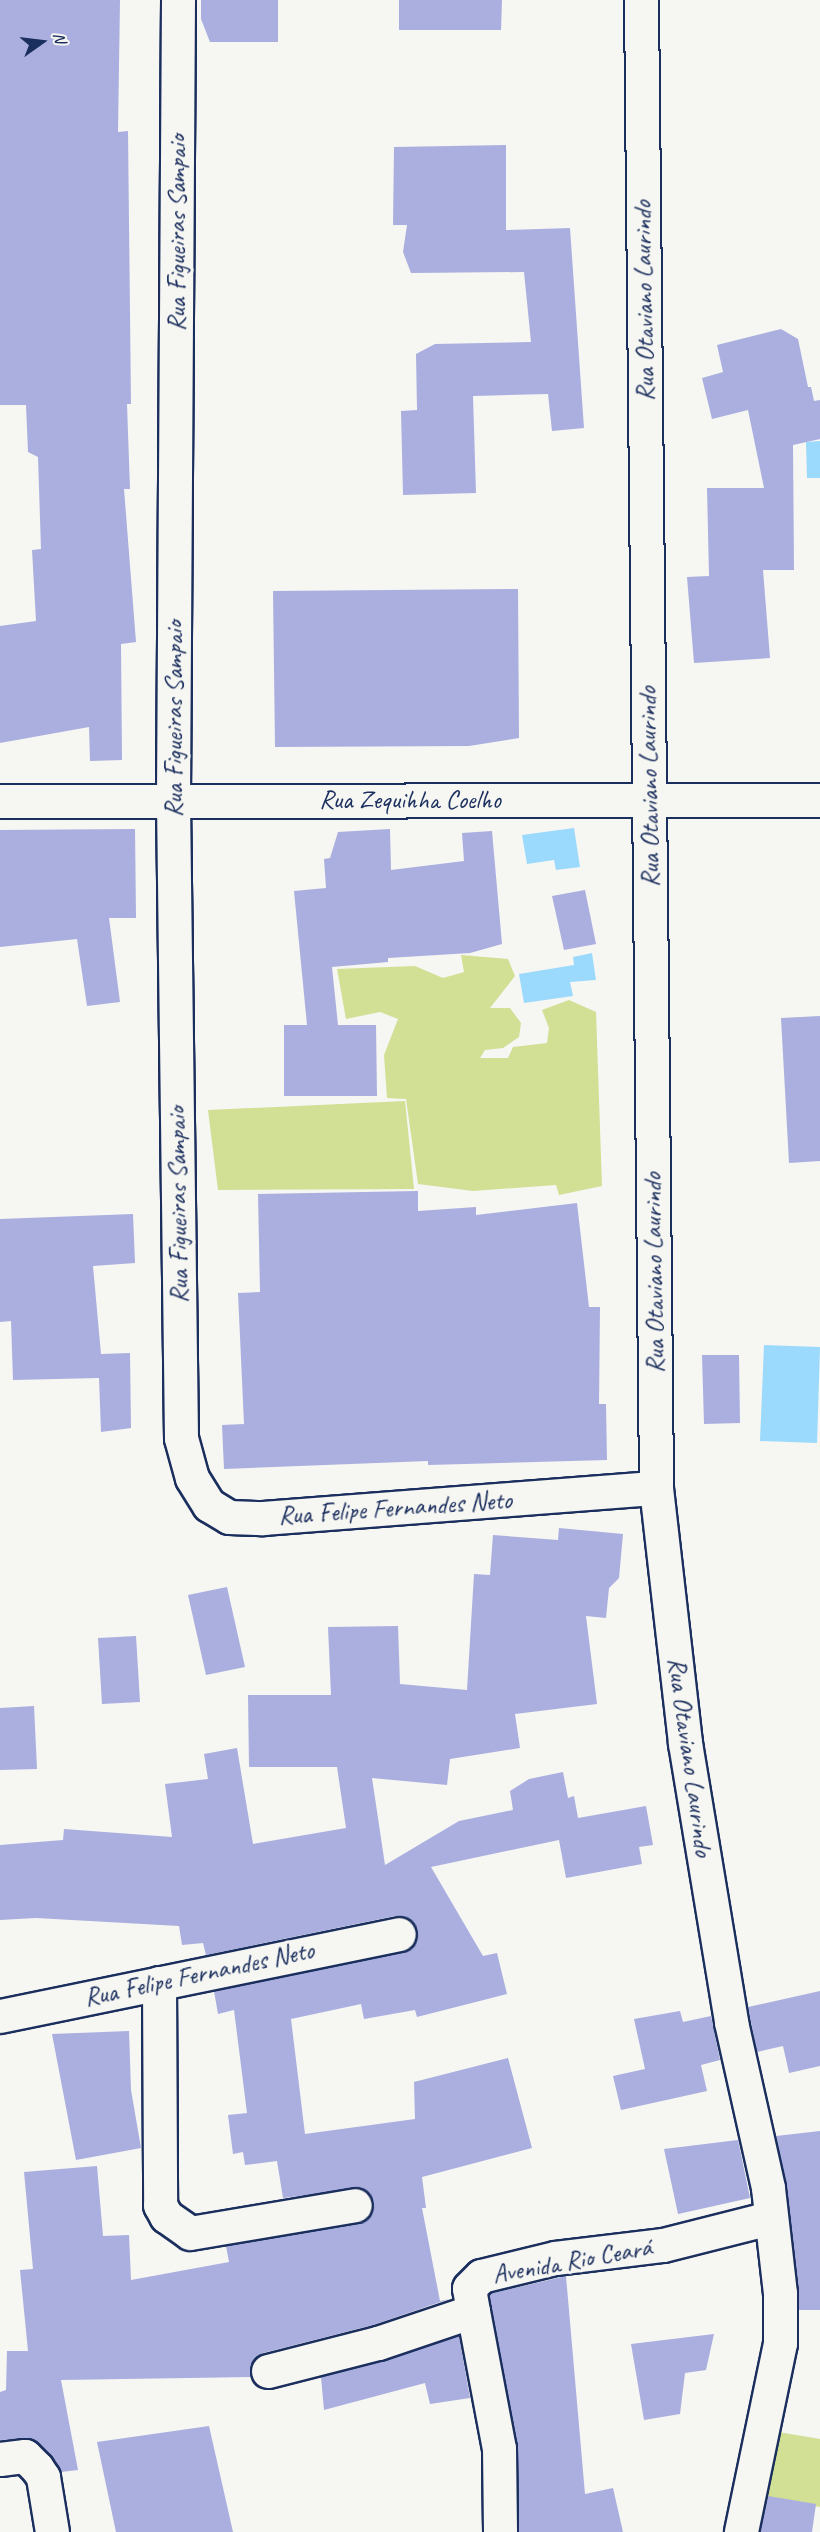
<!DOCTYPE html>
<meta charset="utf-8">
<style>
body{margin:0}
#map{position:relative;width:820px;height:2532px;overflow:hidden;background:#f6f6f2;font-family:Caveat,sans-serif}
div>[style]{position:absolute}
.green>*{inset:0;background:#d1e094}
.water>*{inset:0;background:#9cdafd}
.building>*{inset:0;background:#aaafdf}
.roads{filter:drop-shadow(2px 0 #1b2f5e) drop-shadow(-2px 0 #1b2f5e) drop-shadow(0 2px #1b2f5e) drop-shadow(0 -2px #1b2f5e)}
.minor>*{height:33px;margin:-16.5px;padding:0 16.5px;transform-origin:16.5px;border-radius:16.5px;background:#f6f6f2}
span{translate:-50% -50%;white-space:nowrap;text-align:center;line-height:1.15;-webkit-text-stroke:6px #f6f6f2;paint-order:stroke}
.street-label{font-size:26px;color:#1b2f5e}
.north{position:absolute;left:12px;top:12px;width:60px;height:60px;-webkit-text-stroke:4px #f6f6f2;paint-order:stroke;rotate:76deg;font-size:16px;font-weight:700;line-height:24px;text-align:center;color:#1b2f5e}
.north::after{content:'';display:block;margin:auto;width:21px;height:27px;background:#1b2f5e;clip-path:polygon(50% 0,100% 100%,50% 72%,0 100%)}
</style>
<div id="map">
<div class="green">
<i style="clip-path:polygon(461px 955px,508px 959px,515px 976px,490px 1008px,510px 1008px,521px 1023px,519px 1037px,503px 1048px,485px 1050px,480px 1058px,508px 1058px,513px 1047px,547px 1043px,549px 1028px,542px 1010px,569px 1000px,596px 1012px,602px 1186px,559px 1195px,556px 1185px,473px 1191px,418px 1184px,406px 1099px,387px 1098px,384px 1055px,398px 1019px,380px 1012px,346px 1019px,337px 969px,415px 966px,443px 978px,464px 972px)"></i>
<i style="clip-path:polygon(405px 1101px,414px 1189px,218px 1190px,208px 1110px)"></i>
<i style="clip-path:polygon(760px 2429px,820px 2439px,820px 2507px,749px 2495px)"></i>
</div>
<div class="water">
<i style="clip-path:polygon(820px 441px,820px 478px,807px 478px,806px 442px)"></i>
<i style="clip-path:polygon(574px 828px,580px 867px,556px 870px,554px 860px,527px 864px,522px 835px)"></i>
<i style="clip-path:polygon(592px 953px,596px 980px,570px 982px,573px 996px,524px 1003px,519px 974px,574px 965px,573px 957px)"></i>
<i style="clip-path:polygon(764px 1345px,820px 1347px,817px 1443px,760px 1441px)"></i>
</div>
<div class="building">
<i style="clip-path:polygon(0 0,120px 0,118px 132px,128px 131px,131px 404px,127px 404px,130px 489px,124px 489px,136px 642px,121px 644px,122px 760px,90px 761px,89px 727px,0 743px,0 626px,36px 621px,32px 550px,41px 549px,38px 457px,28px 452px,26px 405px,0 405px)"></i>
<i style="clip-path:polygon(201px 0,278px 0,278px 42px,210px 42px,201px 19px)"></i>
<i style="clip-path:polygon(399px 0,502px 0,501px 30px,399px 30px)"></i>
<i style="clip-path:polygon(506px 145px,506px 230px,570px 228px,584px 428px,552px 431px,548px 394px,473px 396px,476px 493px,403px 495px,401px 411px,417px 410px,416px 354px,435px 344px,531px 342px,524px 272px,411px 273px,403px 252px,407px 225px,393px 225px,394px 147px)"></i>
<i style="clip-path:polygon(781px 329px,798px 339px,808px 387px,811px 387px,814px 401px,820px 400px,820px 439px,793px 445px,794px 570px,763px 570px,770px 658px,694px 663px,687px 577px,709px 576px,707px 488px,764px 488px,748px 410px,712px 419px,702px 378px,723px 372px,717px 345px)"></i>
<i style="clip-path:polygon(518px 589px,519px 738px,469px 746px,275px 747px,273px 591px)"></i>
<i style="clip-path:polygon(135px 829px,136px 918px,109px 918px,120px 1002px,87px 1006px,77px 939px,0 947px,0 830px)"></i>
<i style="clip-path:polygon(390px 829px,391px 870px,464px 861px,462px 833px,492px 831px,502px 944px,470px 953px,388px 958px,388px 962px,332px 967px,338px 1025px,376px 1025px,377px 1096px,284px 1096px,284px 1025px,307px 1025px,294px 891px,326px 888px,324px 859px,330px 858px,338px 832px)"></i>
<i style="clip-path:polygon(585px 890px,596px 944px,564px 950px,552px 896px)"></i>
<i style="clip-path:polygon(820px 1016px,820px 1161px,789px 1163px,781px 1018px)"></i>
<i style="clip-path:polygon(418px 1191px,418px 1211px,476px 1207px,476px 1215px,577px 1203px,589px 1307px,600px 1307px,599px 1404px,606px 1404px,607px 1460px,428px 1465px,428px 1461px,224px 1469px,222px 1425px,244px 1424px,238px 1293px,260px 1292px,258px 1194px)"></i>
<i style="clip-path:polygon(133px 1214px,135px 1263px,93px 1266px,101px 1354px,130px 1353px,131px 1428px,101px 1432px,99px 1378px,13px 1380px,11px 1321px,0 1322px,0 1219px)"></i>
<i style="clip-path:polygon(702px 1355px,739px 1355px,740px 1423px,704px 1424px)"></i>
<i style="clip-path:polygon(559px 1528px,623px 1534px,619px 1578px,609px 1588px,606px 1618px,586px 1616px,597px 1704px,515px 1714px,520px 1748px,450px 1759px,447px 1785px,372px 1778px,385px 1865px,459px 1821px,513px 1810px,510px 1791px,529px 1779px,563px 1772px,568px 1798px,574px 1796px,578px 1818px,646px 1806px,653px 1845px,639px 1847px,642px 1864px,566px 1878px,559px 1840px,431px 1867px,483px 1956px,497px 1953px,507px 1994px,417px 2017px,415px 2010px,364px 2019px,361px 2004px,291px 2019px,305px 2134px,415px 2119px,414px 2082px,508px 2058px,532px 2148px,422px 2177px,426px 2208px,422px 2208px,440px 2301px,449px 2299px,373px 2325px,263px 2353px,250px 2365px,251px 2377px,61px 2380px,78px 2470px,61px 2472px,50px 2455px,32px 2439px,0 2440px,0 2392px,6px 2390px,7px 2351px,28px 2351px,20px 2270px,33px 2269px,24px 2172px,97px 2166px,103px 2236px,129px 2235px,131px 2280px,229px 2262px,226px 2246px,366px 2220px,374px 2202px,362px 2188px,283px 2198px,277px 2161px,245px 2165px,243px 2152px,233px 2154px,228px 2115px,247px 2113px,234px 2010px,218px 2014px,214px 1991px,403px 1952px,412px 1948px,417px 1931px,413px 1921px,395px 1916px,206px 1955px,203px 1943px,182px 1945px,179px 1926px,36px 1918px,0 1920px,0 1845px,63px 1840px,64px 1829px,172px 1837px,165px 1784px,208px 1779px,204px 1754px,237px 1748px,253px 1844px,346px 1828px,337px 1767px,249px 1767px,248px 1695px,331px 1695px,328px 1627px,398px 1626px,400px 1684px,467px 1690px,474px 1574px,490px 1575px,493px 1535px,558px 1540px)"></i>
<i style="clip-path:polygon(227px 1587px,245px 1667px,206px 1675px,188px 1595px)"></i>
<i style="clip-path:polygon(136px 1636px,140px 1702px,102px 1704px,98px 1638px)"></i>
<i style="clip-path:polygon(34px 1706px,37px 1769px,0 1770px,0 1708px)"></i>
<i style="clip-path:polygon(820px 1991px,820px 2066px,789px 2073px,783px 2046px,757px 2052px,748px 2007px)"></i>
<i style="clip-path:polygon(680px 2011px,683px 2022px,711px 2016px,720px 2060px,701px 2065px,707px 2091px,621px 2110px,613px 2076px,645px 2069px,634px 2019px)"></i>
<i style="clip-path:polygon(129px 2031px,131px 2090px,141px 2148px,76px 2160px,52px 2034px)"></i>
<i style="clip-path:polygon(820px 2131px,820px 2310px,799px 2310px,787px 2186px,776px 2136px)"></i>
<i style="clip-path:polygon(738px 2140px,750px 2198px,678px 2214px,664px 2149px)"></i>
<i style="clip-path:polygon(566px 2276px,585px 2494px,613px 2488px,623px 2532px,519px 2532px,517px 2445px,489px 2294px)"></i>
<i style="clip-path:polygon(714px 2334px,706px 2370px,685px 2373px,680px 2414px,644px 2420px,631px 2344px)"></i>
<i style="clip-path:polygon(459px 2336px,470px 2398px,430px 2404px,425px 2383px,324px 2410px,321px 2377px)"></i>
<i style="clip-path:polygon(209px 2426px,233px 2532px,116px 2532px,97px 2442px)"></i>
<i style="clip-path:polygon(768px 2496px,816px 2504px,812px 2532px,760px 2532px)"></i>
</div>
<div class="roads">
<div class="minor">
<i style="left:178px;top:0;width:801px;rotate:90.36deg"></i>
<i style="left:173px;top:801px;width:637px;rotate:89.28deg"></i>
<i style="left:181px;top:1438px;width:41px;rotate:74.6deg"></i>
<i style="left:192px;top:1478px;width:32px;rotate:58deg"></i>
<i style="left:209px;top:1505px;width:23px;rotate:31deg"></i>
<i style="left:229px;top:1517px;width:34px;rotate:2deg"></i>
<i style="left:263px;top:1518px;width:394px;rotate:-4.4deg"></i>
<i style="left:641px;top:0;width:1488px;rotate:89.42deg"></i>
<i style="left:656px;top:1488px;width:257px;rotate:83.5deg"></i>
<i style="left:685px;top:1743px;width:283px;rotate:80.6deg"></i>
<i style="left:731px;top:2022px;width:170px;rotate:77.4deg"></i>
<i style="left:768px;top:2188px;width:106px;rotate:83.5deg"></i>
<i style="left:780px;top:2293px;width:50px;rotate:90deg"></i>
<i style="left:780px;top:2343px;width:193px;rotate:101.7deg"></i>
<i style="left:0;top:801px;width:820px;rotate:-0.07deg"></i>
<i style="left:159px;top:1983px;width:222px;rotate:89.7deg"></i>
<i style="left:160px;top:2205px;width:13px;rotate:61deg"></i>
<i style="left:166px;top:2216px;width:29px;rotate:35deg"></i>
<i style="left:190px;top:2233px;width:167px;rotate:-9.6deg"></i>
<i style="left:0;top:2016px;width:407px;rotate:-11.6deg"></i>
<i style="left:473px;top:2311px;width:139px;rotate:79.3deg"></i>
<i style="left:499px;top:2448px;width:84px;rotate:89.3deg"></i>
<i style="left:268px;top:2371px;width:114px;rotate:-14.3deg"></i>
<i style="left:378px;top:2343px;width:100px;rotate:-18.6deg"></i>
<i style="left:473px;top:2311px;width:23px;rotate:-100deg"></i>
<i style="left:469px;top:2288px;width:17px;rotate:-45deg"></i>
<i style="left:481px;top:2276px;width:76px;rotate:-13.7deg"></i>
<i style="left:555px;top:2258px;width:109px;rotate:-6.9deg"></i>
<i style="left:663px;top:2245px;width:110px;rotate:-14.2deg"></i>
<i style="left:0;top:2459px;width:25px;rotate:-7deg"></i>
<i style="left:25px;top:2456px;width:17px;rotate:45deg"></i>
<i style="left:37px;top:2468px;width:11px;rotate:56deg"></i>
<i style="left:43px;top:2477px;width:56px;rotate:80.7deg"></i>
</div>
</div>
<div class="street-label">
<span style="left:177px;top:233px;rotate:-90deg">Rua Figueiras Sampaio</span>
<span style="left:644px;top:301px;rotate:-91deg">Rua Otaviano Laurindo</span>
<span style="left:174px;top:719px;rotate:-90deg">Rua Figueiras Sampaio</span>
<span style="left:649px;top:787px;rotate:-91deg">Rua Otaviano Laurindo</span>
<span style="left:410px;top:800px">Rua Zequihha Coelho</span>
<span style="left:178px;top:1205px;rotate:-91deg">Rua Figueiras Sampaio</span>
<span style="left:654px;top:1273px;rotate:-91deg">Rua Otaviano Laurindo</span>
<span style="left:395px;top:1508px;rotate:-4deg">Rua Felipe Fernandes Neto</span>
<span style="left:690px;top:1757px;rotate:82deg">Rua Otaviano Laurindo</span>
<span style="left:199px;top:1974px;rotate:-12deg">Rua Felipe Fernandes Neto</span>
<span style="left:572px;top:2261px;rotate:-10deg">Avenida Rio Ceará</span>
</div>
<div class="north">N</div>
</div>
